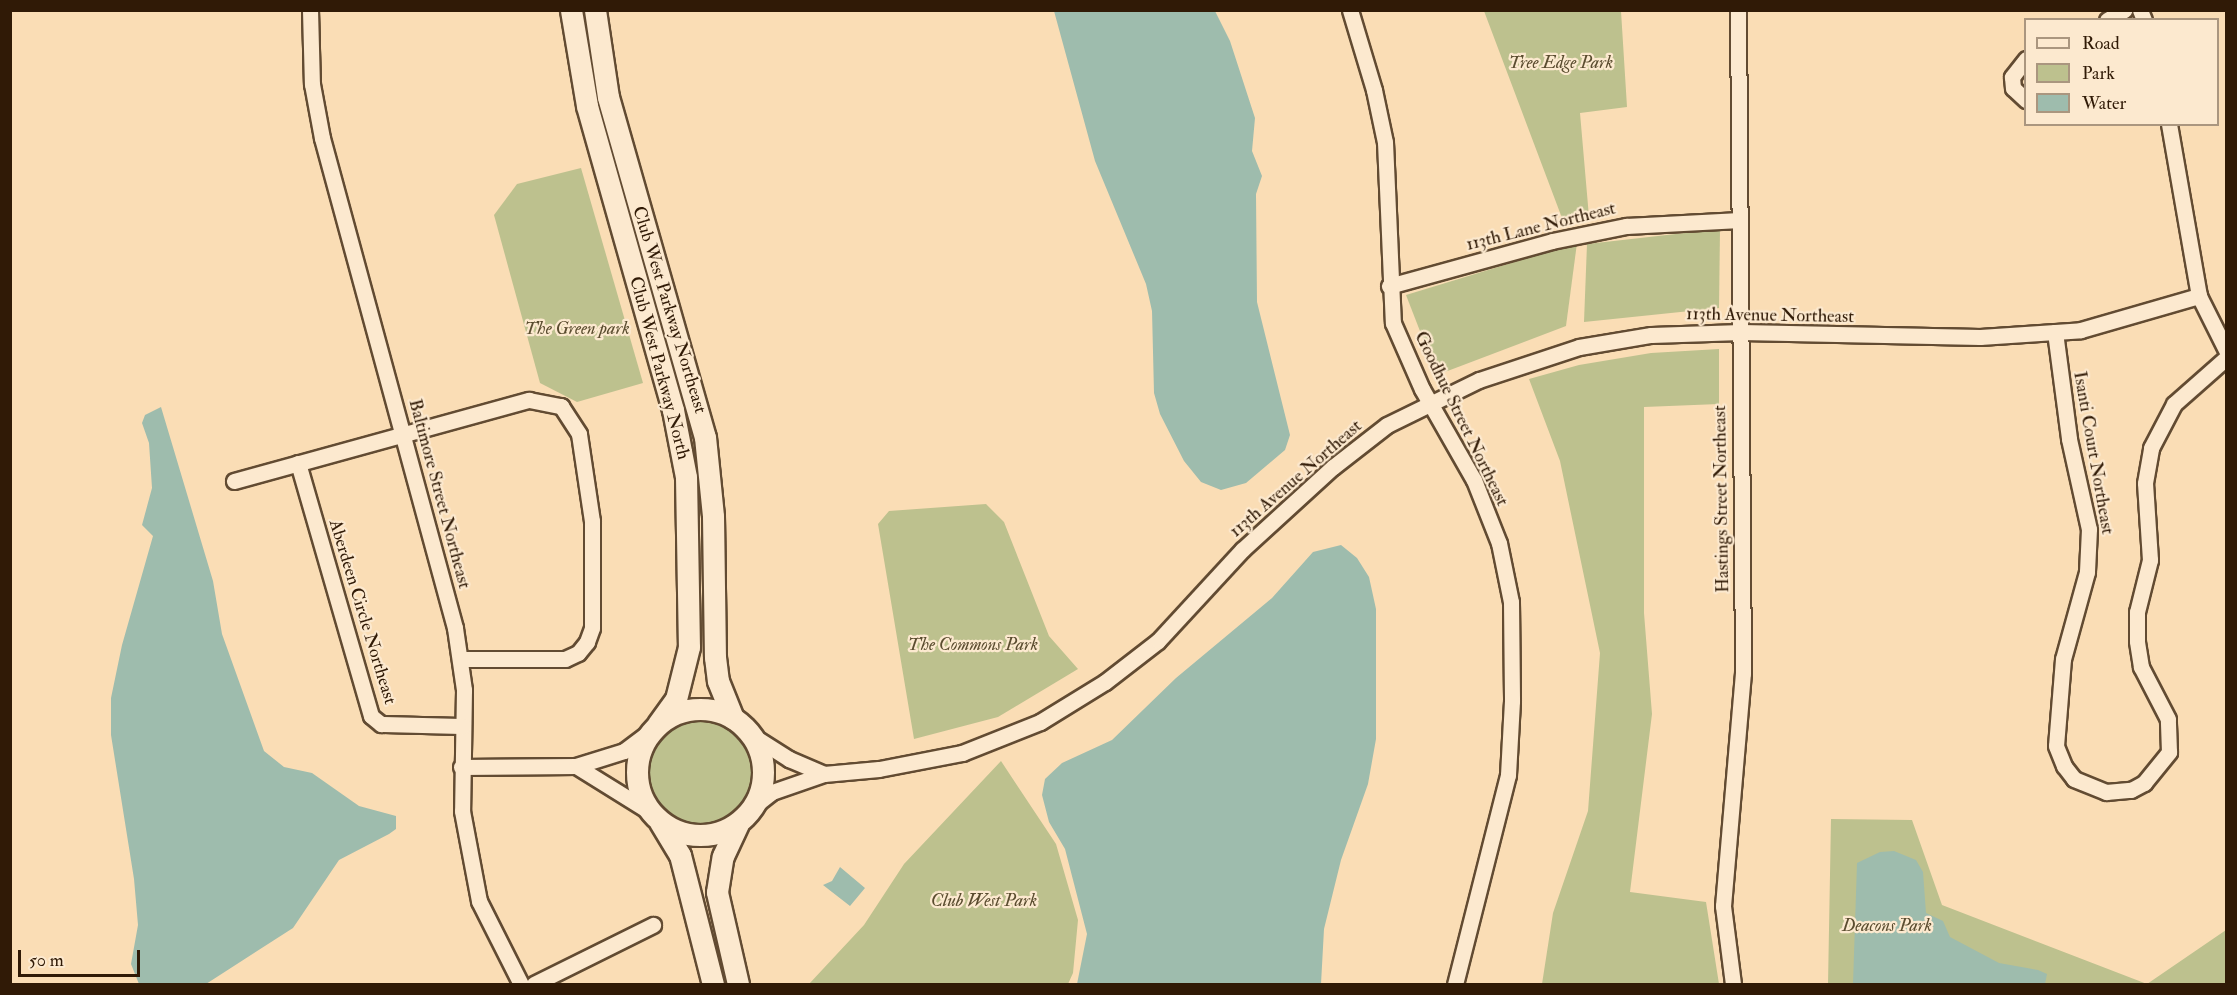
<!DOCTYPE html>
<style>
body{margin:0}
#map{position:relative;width:2237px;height:995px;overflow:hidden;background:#faddb5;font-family:"IM FELL Double Pica",serif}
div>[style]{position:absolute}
.green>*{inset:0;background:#bdc18e}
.round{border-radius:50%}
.water>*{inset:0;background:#9ebcad}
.roads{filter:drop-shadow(2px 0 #624b32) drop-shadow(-2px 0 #624b32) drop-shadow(0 2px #624b32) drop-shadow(0 -2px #624b32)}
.street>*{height:15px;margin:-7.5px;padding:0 7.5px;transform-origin:7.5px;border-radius:7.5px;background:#fce9cf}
.secondary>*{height:21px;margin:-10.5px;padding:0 10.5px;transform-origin:10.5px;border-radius:10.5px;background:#fce9cf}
.secondary>.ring{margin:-10.5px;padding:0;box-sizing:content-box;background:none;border:21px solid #fce9cf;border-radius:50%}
span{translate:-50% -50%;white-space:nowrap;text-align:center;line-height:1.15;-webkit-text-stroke:4.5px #fce9cf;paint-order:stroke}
.park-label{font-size:18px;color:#5a4c2f;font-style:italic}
.street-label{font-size:18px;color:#301a06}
.frame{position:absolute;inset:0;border:12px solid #301a06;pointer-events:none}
.legend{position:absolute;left:2024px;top:18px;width:195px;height:108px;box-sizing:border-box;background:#fce9cf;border:2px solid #aa967f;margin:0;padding:8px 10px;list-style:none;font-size:18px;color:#301a06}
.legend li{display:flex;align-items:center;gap:12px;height:30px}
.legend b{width:30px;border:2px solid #aa967f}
.scale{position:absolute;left:18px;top:950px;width:122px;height:27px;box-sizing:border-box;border:3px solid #301a06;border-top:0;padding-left:8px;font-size:18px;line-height:21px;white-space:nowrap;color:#301a06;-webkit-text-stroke:4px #fce9cf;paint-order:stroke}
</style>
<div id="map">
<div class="green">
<i style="clip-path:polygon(1484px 11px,1621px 11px,1627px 107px,1580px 113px,1589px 217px,1565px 226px)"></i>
<i style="clip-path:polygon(581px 168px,643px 383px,577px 402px,540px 383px,494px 215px,517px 184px)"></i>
<i style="clip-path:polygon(1720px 229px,1719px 308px,1584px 322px,1587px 244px)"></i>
<i style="clip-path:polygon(1577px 243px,1566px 326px,1437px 375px,1406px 295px)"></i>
<i style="clip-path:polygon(1719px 349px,1719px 404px,1644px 407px,1644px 613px,1652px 714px,1630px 892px,1706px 902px,1719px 984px,1542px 984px,1553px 913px,1588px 811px,1600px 653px,1560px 461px,1529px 379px,1579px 365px,1651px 353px)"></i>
<i style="clip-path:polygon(986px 504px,1004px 522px,1049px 636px,1078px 669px,998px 717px,914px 739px,878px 524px,889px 511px)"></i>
<i class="round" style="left:644px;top:717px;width:108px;height:108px"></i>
<i style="clip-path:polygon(1001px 761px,1056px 844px,1078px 920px,1073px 973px,1068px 984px,809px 984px,864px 925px,904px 864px)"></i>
<i style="clip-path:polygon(1831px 819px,1912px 820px,1942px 905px,2147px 984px,2226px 930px,2226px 984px,1828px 984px)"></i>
</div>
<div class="water">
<i style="clip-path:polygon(1054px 11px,1215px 11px,1230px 41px,1255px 118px,1252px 151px,1262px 176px,1256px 194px,1257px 302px,1290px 435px,1285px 450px,1246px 483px,1221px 490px,1201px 482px,1184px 461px,1160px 414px,1154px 393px,1152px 311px,1146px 284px,1095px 161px)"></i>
<i style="clip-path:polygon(161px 407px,213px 581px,222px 634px,264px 751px,284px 767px,312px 773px,359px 806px,396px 816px,396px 829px,389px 834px,339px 860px,293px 928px,206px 984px,139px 984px,131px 964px,138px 925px,134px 879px,111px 735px,111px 698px,122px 645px,153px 536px,142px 525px,152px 488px,149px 443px,142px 423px,145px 415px)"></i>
<i style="clip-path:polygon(1341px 545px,1357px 558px,1369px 577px,1376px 609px,1376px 739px,1368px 784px,1341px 860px,1324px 929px,1321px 984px,1077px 984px,1087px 934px,1065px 849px,1049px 822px,1042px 795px,1045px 779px,1062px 763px,1112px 740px,1176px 678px,1272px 598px,1313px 552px)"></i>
<i style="clip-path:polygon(1894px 851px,1916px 860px,1923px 872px,1926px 913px,1943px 921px,1950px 937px,1999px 963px,2038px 970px,2047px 974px,2045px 984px,1853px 984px,1857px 863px,1880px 852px)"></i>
<i style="clip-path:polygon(840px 867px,865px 888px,850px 906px,823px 885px,832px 881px)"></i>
</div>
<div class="roads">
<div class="street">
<i style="left:310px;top:10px;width:74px;rotate:88.5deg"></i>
<i style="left:312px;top:84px;width:55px;rotate:79.5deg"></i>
<i style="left:322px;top:138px;width:508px;rotate:74.81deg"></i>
<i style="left:455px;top:628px;width:63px;rotate:81.7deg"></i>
<i style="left:464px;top:690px;width:121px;rotate:90.9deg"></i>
<i style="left:462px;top:811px;width:92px;rotate:79.3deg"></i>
<i style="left:479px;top:901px;width:93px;rotate:63.2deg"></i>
<i style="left:1350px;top:10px;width:84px;rotate:73.3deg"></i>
<i style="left:1374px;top:90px;width:53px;rotate:78.1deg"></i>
<i style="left:1385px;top:142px;width:181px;rotate:87.5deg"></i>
<i style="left:1393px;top:323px;width:72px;rotate:66.3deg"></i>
<i style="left:1422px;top:389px;width:105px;rotate:60.3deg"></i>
<i style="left:1474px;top:480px;width:68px;rotate:68.4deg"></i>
<i style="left:1499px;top:543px;width:60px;rotate:78.5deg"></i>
<i style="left:1511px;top:602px;width:99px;rotate:89.4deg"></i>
<i style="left:1512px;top:701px;width:74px;rotate:93.1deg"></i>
<i style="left:1508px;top:775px;width:216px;rotate:104.2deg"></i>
<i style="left:2140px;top:10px;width:11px;rotate:68deg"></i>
<i style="left:2107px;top:20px;width:20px;rotate:-30deg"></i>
<i style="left:2026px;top:59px;width:23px;rotate:128deg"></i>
<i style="left:2012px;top:77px;width:11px;rotate:85deg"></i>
<i style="left:2013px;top:88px;width:18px;rotate:43deg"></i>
<i style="left:2169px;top:124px;width:175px;rotate:80.1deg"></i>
<i style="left:2199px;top:296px;width:60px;rotate:63.4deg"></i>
<i style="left:1389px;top:286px;width:169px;rotate:-15.4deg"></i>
<i style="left:1552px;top:241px;width:76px;rotate:-11.5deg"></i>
<i style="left:1626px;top:226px;width:114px;rotate:-3deg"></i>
<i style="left:2055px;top:332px;width:108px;rotate:82.5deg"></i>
<i style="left:2069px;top:439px;width:92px;rotate:77.5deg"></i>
<i style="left:2089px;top:529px;width:43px;rotate:92.7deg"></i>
<i style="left:2087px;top:572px;width:90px;rotate:105.4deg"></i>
<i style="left:2063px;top:659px;width:87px;rotate:94.6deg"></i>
<i style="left:2056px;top:746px;width:22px;rotate:68deg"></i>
<i style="left:2064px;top:766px;width:16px;rotate:52deg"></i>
<i style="left:2074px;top:779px;width:35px;rotate:22deg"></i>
<i style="left:2106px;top:792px;width:25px;rotate:-5deg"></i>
<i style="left:2131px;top:790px;width:15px;rotate:-28deg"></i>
<i style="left:2144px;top:783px;width:40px;rotate:-51deg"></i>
<i style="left:2169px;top:752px;width:33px;rotate:-92deg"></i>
<i style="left:2168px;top:719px;width:59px;rotate:-117.4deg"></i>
<i style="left:2141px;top:667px;width:26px;rotate:-99deg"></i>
<i style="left:2137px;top:641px;width:29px;rotate:-90deg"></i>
<i style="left:2137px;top:612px;width:54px;rotate:-76deg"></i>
<i style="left:2150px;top:560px;width:77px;rotate:-93.7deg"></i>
<i style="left:2145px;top:483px;width:36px;rotate:-80deg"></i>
<i style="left:2151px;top:448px;width:50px;rotate:-62.4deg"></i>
<i style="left:2174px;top:404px;width:69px;rotate:-41.5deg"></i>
<i style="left:298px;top:463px;width:263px;rotate:73.9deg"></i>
<i style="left:371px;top:716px;width:13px;rotate:39deg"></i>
<i style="left:381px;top:724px;width:82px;rotate:1.4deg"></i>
<i style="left:234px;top:481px;width:306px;rotate:-15.4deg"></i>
<i style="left:529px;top:400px;width:33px;rotate:11deg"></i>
<i style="left:561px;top:406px;width:33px;rotate:57deg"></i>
<i style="left:579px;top:434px;width:88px;rotate:81.5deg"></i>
<i style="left:592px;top:521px;width:107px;rotate:90deg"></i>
<i style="left:592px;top:628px;width:15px;rotate:110deg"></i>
<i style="left:587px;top:642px;width:14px;rotate:129deg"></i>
<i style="left:578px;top:653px;width:14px;rotate:155deg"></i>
<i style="left:565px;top:659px;width:105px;rotate:180deg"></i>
<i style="left:753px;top:736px;width:43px;rotate:32.6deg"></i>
<i style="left:789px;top:759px;width:38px;rotate:23deg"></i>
<i style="left:576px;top:766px;width:87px;rotate:31.9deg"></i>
<i style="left:461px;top:767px;width:115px;rotate:-0.5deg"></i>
<i style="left:576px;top:766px;width:50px;rotate:-17.4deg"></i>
<i style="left:624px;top:751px;width:35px;rotate:-37deg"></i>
<i style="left:754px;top:806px;width:23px;rotate:-38deg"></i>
<i style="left:772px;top:792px;width:55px;rotate:-19.1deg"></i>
<i style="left:824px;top:774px;width:55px;rotate:-5.2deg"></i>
<i style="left:879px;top:769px;width:85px;rotate:-10.9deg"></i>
<i style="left:962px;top:753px;width:84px;rotate:-21.7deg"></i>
<i style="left:1040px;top:722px;width:76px;rotate:-31.6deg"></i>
<i style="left:1105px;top:682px;width:67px;rotate:-37.7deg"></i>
<i style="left:1158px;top:641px;width:124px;rotate:-47.3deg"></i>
<i style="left:1242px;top:550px;width:123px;rotate:-42.4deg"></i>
<i style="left:1333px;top:467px;width:68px;rotate:-37.9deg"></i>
<i style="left:1387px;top:425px;width:102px;rotate:-26.1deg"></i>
<i style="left:1479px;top:380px;width:105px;rotate:-18.3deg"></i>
<i style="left:1579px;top:347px;width:73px;rotate:-9.5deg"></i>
<i style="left:1651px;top:335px;width:90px;rotate:-1.9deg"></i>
<i style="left:1741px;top:332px;width:239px;rotate:1.2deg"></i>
<i style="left:1980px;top:337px;width:75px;rotate:-3.8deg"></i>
<i style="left:2055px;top:332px;width:26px;rotate:-4deg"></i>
<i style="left:2081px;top:330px;width:123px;rotate:-16.1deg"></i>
<i style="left:534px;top:984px;width:133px;rotate:-26.4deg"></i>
<i style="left:1733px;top:984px;width:79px;rotate:-97.3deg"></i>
<i style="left:1723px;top:906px;width:234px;rotate:-85.1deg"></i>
<i style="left:1743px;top:673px;width:663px;rotate:-90.43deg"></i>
</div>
<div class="secondary">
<i style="left:571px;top:10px;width:97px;rotate:80.5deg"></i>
<i style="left:587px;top:106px;width:316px;rotate:74.2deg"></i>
<i style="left:673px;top:410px;width:68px;rotate:79deg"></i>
<i style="left:686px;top:477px;width:170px;rotate:89deg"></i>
<i style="left:689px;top:647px;width:54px;rotate:104deg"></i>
<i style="left:676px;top:699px;width:31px;rotate:126deg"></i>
<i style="left:595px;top:10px;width:88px;rotate:81.5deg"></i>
<i style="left:608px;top:97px;width:354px;rotate:74.1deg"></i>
<i style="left:705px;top:437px;width:79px;rotate:84.2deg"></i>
<i style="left:713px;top:516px;width:141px;rotate:89.2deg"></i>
<i style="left:715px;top:657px;width:24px;rotate:83deg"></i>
<i style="left:718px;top:681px;width:40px;rotate:68deg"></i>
<i class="ring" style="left:637px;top:709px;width:105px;height:105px"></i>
<i style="left:660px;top:822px;width:39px;rotate:59deg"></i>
<i style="left:680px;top:855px;width:133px;rotate:75.7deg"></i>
<i style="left:738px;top:984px;width:94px;rotate:-102.9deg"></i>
<i style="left:717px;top:892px;width:36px;rotate:-81deg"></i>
<i style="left:723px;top:856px;width:35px;rotate:-65deg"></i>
</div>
</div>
<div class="park-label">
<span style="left:1561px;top:63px">Tree Edge Park</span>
<span style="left:577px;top:329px">The Green park</span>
<span style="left:973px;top:645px">The Commons Park</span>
<span style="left:984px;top:901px">Club West Park</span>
<span style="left:1887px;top:926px">Deacons Park</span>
</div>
<div class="street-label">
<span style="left:1541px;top:227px;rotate:-14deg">113th Lane Northeast</span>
<span style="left:669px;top:310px;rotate:73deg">Club West Parkway Northeast</span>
<span style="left:1770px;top:316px;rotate:1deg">113th Avenue Northeast</span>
<span style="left:659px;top:368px;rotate:75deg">Club West Parkway North</span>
<span style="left:1461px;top:419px;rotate:64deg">Goodhue Street Northeast</span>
<span style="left:2093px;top:453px;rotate:80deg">Isanti Court Northeast</span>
<span style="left:1296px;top:479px;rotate:-41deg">113th Avenue Northeast</span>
<span style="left:439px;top:494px;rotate:75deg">Baltimore Street Northeast</span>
<span style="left:1722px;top:499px;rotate:-91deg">Hastings Street Northeast</span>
<span style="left:362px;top:612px;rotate:73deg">Aberdeen Circle Northeast</span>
</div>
<div class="frame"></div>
<ul class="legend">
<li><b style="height:8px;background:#fce9cf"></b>Road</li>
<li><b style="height:16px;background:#bdc18e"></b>Park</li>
<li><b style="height:16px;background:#9ebcad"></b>Water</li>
</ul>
<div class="scale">50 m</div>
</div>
